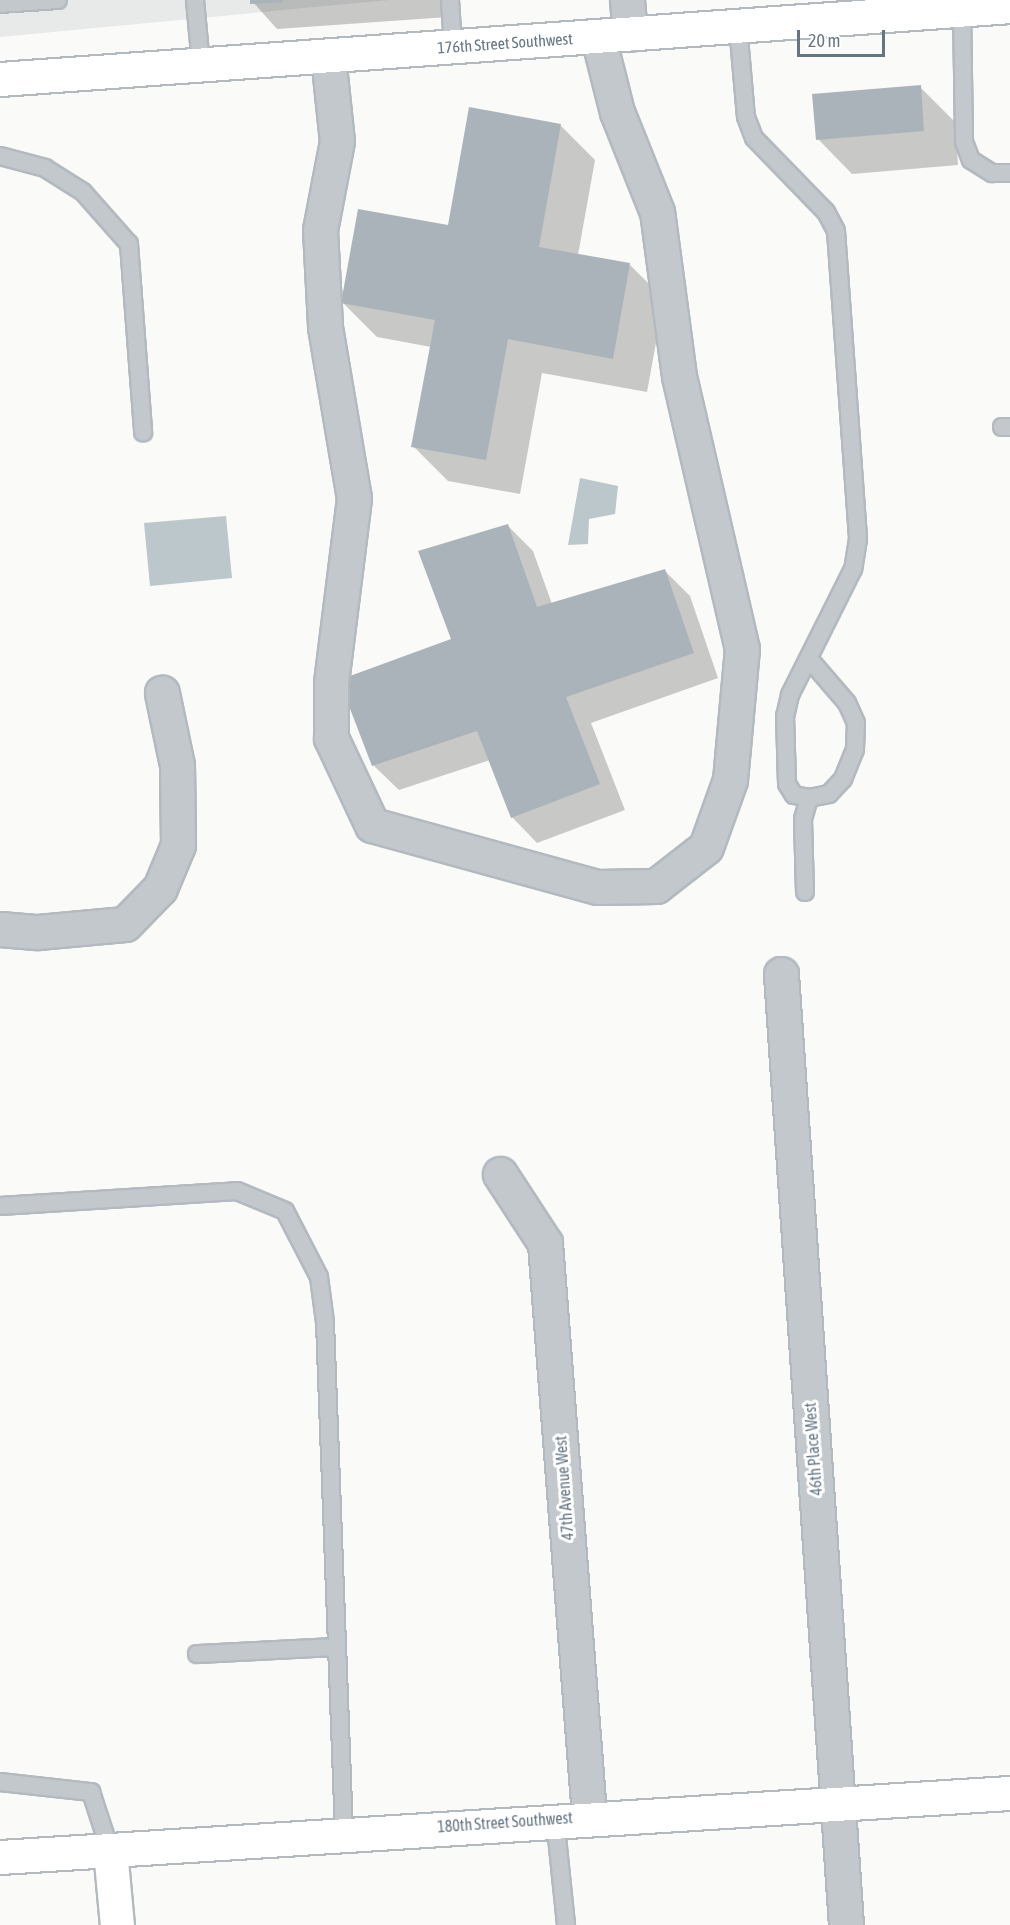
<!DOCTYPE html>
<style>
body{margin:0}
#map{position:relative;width:1010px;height:1925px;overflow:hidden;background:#fafaf8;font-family:"Asap Condensed",sans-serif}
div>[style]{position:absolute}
.built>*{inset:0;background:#e8e9e9}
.water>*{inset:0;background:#bbc7cb}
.shadow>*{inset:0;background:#0003}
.building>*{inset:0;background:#aab3b9}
.roads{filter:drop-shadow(2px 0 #b3babf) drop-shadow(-2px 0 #b3babf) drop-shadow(0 2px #b3babf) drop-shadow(0 -2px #b3babf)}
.lane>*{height:16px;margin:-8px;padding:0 8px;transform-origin:8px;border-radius:8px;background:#c3c8cc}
.street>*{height:33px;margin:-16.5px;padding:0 16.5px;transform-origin:16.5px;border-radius:16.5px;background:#c3c8cc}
.secondary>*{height:33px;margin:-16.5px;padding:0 16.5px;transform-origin:16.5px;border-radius:16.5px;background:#fff}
span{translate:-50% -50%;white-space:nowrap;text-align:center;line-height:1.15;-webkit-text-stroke:6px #fff;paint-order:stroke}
.street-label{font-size:16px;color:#657683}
.scale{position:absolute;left:797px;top:30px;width:88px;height:27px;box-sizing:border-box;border:3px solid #657683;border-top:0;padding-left:8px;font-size:18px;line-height:21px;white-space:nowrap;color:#657683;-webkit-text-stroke:4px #fff;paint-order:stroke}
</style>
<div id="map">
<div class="built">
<i style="clip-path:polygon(0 0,389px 0,0 37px)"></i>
</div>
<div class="water">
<i style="clip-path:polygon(580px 478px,618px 486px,615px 514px,589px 519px,588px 544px,568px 545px)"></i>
<i style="clip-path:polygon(226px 516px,232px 578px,150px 586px,144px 523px)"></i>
</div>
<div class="shadow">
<i style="clip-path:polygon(251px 0,447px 0,448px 17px,277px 29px)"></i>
<i style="clip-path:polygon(920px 87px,955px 122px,958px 165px,852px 174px,818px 139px)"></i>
<i style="clip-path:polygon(561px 126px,595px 160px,578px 255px,630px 265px,664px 299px,647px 392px,542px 373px,520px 494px,448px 481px,413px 446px,431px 347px,377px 337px,342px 302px,449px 226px)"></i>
<i style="clip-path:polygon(507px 525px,533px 551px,552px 604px,665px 571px,690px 596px,718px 678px,591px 723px,625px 810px,537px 843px,512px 817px,490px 760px,399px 790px,373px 765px,453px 640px)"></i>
</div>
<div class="building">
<i style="clip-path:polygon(250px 0,283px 0,283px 2px,250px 4px)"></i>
<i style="clip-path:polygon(921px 85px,924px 131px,816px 140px,812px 94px)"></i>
<i style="clip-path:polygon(469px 107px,561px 124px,539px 247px,630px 263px,613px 359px,508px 339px,486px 460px,411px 447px,435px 320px,341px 303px,358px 209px,448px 225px)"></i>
<i style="clip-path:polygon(508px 524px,537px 607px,665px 569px,694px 653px,566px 697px,600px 784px,511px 818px,477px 731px,372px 766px,339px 680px,451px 639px,418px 551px)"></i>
</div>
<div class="roads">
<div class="lane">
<i style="left:195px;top:0;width:65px;rotate:84.7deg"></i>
<i style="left:450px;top:0;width:47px;rotate:86.3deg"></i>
<i style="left:0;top:4px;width:58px;rotate:-3.9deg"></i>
<i style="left:962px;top:10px;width:132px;rotate:89.1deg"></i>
<i style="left:964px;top:142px;width:19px;rotate:69deg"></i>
<i style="left:971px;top:160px;width:25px;rotate:32deg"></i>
<i style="left:992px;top:173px;width:18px"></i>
<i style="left:738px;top:26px;width:91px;rotate:85deg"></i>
<i style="left:746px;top:117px;width:22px;rotate:69deg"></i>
<i style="left:754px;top:138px;width:103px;rotate:45.8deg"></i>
<i style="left:826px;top:212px;width:21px;rotate:62deg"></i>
<i style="left:836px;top:231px;width:309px;rotate:85.9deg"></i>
<i style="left:858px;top:539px;width:30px;rotate:99deg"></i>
<i style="left:853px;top:569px;width:141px;rotate:116.6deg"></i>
<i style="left:790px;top:695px;width:22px;rotate:103deg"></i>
<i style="left:785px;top:716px;width:68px;rotate:88.3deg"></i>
<i style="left:787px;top:784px;width:13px;rotate:58deg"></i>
<i style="left:794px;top:795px;width:15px;rotate:11deg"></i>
<i style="left:809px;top:798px;width:20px;rotate:-11deg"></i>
<i style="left:829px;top:794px;width:21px;rotate:-47deg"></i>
<i style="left:843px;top:779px;width:31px;rotate:-68deg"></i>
<i style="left:855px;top:750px;width:27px;rotate:-88deg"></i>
<i style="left:856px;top:723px;width:22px;rotate:-114deg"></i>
<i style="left:847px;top:703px;width:57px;rotate:-130.7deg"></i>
<i style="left:0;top:156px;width:47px;rotate:14.9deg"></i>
<i style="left:45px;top:168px;width:45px;rotate:32.3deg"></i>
<i style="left:83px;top:192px;width:69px;rotate:48.5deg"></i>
<i style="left:129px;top:244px;width:189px;rotate:85.7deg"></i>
<i style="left:1002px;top:427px;width:8px"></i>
<i style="left:805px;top:892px;width:73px;rotate:-91.6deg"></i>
<i style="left:803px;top:819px;width:22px;rotate:-74deg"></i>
<i style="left:0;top:1206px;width:237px;rotate:-3.6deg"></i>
<i style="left:237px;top:1191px;width:52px;rotate:22.6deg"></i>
<i style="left:285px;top:1211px;width:74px;rotate:62.7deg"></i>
<i style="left:319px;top:1277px;width:45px;rotate:82.4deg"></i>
<i style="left:325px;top:1322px;width:511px;rotate:87.87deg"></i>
<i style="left:197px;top:1654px;width:139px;rotate:-2.9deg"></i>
<i style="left:0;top:1782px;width:92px;rotate:6.3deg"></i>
<i style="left:91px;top:1792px;width:61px;rotate:71.9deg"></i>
<i style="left:555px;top:1818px;width:108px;rotate:84.1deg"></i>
</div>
<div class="street">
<i style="left:627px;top:0;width:34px;rotate:85deg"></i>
<i style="left:328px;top:56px;width:85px;rotate:84deg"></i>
<i style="left:337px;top:141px;width:91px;rotate:100.8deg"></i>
<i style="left:320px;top:230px;width:97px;rotate:87deg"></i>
<i style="left:325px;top:327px;width:173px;rotate:80.4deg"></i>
<i style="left:354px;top:498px;width:185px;rotate:97.1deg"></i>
<i style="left:331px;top:682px;width:56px;rotate:90deg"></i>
<i style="left:331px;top:738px;width:96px;rotate:64.8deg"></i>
<i style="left:372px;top:825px;width:233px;rotate:15.4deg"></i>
<i style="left:597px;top:887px;width:59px;rotate:-1deg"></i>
<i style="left:656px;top:886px;width:63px;rotate:-38deg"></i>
<i style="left:706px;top:847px;width:71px;rotate:-70.3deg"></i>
<i style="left:730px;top:780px;width:132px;rotate:-84.8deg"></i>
<i style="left:742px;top:649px;width:280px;rotate:-103deg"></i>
<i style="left:679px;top:376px;width:165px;rotate:-97.6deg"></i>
<i style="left:657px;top:212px;width:108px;rotate:-111.8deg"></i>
<i style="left:617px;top:112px;width:77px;rotate:-104.2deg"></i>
<i style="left:0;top:929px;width:38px;rotate:5deg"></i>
<i style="left:38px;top:932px;width:87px;rotate:-5.3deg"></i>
<i style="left:125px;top:924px;width:50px;rotate:-45.8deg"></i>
<i style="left:160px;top:888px;width:47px;rotate:-67.3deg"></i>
<i style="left:178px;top:845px;width:80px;rotate:-90.7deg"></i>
<i style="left:177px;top:765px;width:74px;rotate:-101.8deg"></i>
<i style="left:781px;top:974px;width:953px;rotate:86.09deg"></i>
<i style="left:500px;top:1174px;width:82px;rotate:56.9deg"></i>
<i style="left:545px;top:1243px;width:574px;rotate:85.6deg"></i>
</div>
<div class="secondary">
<i style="left:0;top:79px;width:1013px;rotate:-4.13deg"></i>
<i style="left:110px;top:1850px;width:75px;rotate:84.7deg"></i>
<i style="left:0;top:1857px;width:1012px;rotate:-3.63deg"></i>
</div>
</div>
<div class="street-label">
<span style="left:505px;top:43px;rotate:-4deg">176th Street Southwest</span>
<span style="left:813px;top:1449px;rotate:-94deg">46th Place West</span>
<span style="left:564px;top:1488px;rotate:-94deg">47th Avenue West</span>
<span style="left:505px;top:1822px;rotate:-4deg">180th Street Southwest</span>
</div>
<div class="scale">20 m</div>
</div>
